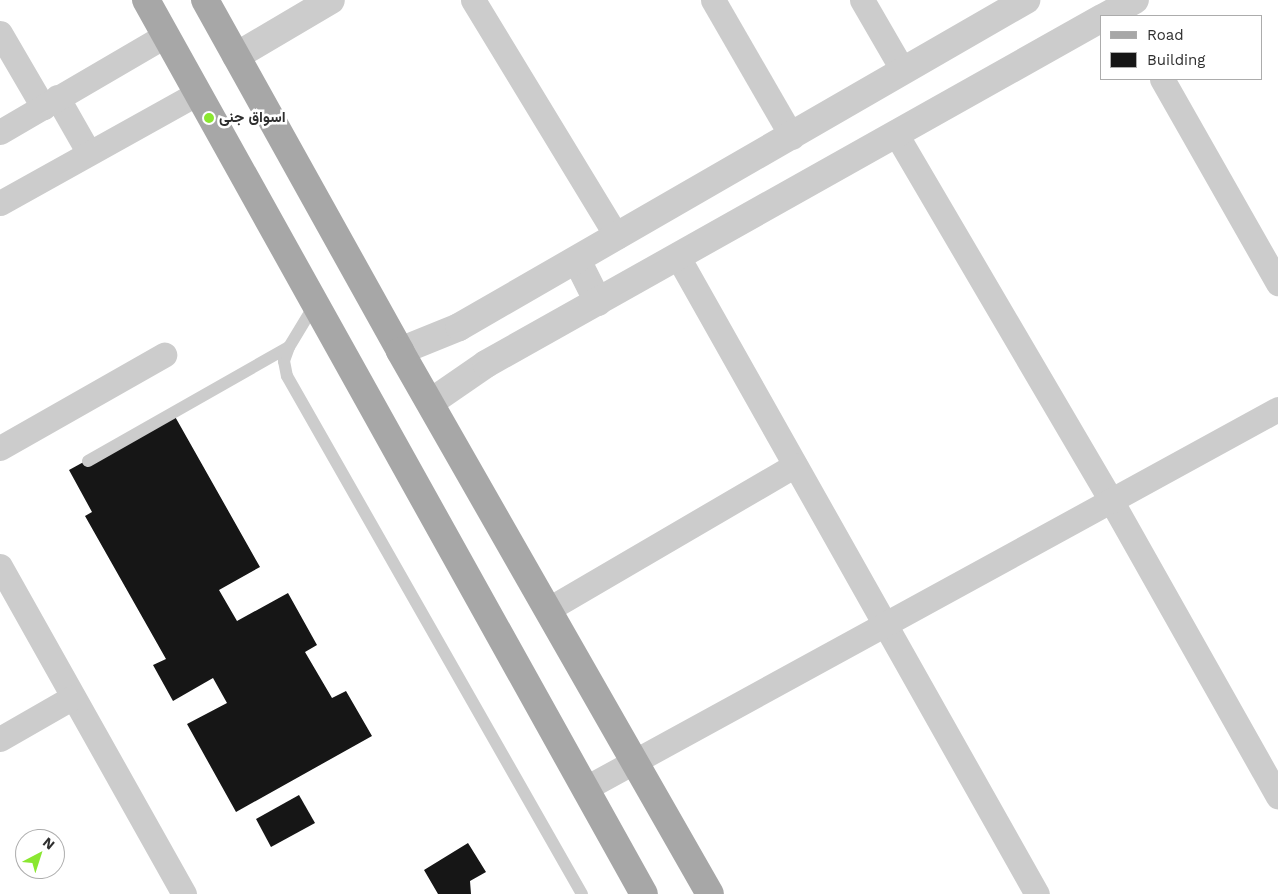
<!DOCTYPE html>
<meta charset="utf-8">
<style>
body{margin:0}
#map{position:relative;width:1278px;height:894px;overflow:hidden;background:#fff;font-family:"Work Sans",Vazirmatn,sans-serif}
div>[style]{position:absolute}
.building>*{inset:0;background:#161616}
.service>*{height:12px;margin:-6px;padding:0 6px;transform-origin:6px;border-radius:6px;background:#ccc}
.minor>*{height:25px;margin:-12.5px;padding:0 12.5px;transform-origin:12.5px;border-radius:12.5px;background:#ccc}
.tertiary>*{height:28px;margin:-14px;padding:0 14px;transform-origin:14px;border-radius:14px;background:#ccc}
.primary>*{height:28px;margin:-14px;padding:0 14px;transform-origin:14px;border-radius:14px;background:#a7a7a7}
.dots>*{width:14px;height:14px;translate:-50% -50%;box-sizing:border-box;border:2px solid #fff;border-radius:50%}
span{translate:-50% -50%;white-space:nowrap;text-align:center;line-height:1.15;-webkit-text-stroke:5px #fff;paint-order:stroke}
.poi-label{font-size:15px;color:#2f2f2f;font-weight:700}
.left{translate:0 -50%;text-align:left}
.legend{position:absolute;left:1100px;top:15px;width:162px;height:65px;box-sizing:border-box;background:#fff;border:1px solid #acacac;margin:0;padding:6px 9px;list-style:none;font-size:15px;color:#2f2f2f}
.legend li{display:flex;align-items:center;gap:10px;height:25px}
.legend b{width:25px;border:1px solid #acacac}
.north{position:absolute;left:15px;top:829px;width:50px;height:50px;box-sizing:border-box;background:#fff;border:1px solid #acacac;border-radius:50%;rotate:40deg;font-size:14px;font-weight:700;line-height:20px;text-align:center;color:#2f2f2f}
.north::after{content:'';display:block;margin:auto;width:18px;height:22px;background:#8ae730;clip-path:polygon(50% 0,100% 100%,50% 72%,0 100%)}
</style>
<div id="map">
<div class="building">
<i style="clip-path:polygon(173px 413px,260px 567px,219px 590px,237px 621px,288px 593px,317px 645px,305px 652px,332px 698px,346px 691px,372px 736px,236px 812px,187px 724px,227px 703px,213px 678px,173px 701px,153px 665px,166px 659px,85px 516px,92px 512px,69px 470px)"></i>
<i style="clip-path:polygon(299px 795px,315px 823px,271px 847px,256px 819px)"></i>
<i style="clip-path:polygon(468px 843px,486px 872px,470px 881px,471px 894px,438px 894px,424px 870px)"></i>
</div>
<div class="service">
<i style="left:315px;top:304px;width:50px;rotate:121.2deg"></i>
<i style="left:289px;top:347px;width:15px;rotate:110deg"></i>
<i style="left:284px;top:361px;width:15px;rotate:79deg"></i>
<i style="left:287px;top:376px;width:596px;rotate:60.34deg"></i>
<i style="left:88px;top:461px;width:231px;rotate:-29.6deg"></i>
</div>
<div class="minor">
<i style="left:473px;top:0;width:277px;rotate:58.7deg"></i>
<i style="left:713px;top:0;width:158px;rotate:60deg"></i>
<i style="left:862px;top:0;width:80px;rotate:59.9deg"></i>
<i style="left:0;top:33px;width:86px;rotate:59.8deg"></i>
<i style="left:1162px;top:79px;width:235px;rotate:60.4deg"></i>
<i style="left:57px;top:97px;width:64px;rotate:60.3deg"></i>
<i style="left:0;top:132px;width:192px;rotate:-30.3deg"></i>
<i style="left:896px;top:134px;width:427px;rotate:59.6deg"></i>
<i style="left:1112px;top:502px;width:338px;rotate:60.6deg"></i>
<i style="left:0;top:203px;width:227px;rotate:-29.1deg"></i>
<i style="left:678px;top:257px;width:731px;rotate:60.6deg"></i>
<i style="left:0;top:448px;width:189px;rotate:-29.6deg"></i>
<i style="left:0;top:566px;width:376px;rotate:60.7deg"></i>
<i style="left:547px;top:610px;width:287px;rotate:-30.3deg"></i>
<i style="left:0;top:739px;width:84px;rotate:-29.9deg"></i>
<i style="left:584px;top:789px;width:791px;rotate:-28.7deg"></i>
</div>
<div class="tertiary">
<i style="left:1106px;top:16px;width:33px;rotate:-29deg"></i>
<i style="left:236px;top:56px;width:110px;rotate:-30.5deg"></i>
<i style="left:577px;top:260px;width:47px;rotate:63.4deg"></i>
<i style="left:400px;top:351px;width:64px;rotate:-22.1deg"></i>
<i style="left:459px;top:327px;width:655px;rotate:-29.97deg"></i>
<i style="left:431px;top:402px;width:67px;rotate:-34.6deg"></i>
<i style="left:486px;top:364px;width:707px;rotate:-29.32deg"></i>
</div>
<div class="primary">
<i style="left:146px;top:0;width:1023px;rotate:60.88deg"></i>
<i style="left:205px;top:0;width:402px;rotate:60.9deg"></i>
<i style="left:400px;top:351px;width:625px;rotate:60.28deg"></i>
</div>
<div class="dots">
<i style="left:209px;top:118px;background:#8ae730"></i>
</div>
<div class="poi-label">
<span class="left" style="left:219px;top:118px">اسواق جنى</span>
</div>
<ul class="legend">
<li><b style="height:6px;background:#a7a7a7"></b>Road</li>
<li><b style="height:14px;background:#161616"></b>Building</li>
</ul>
<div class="north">N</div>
</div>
